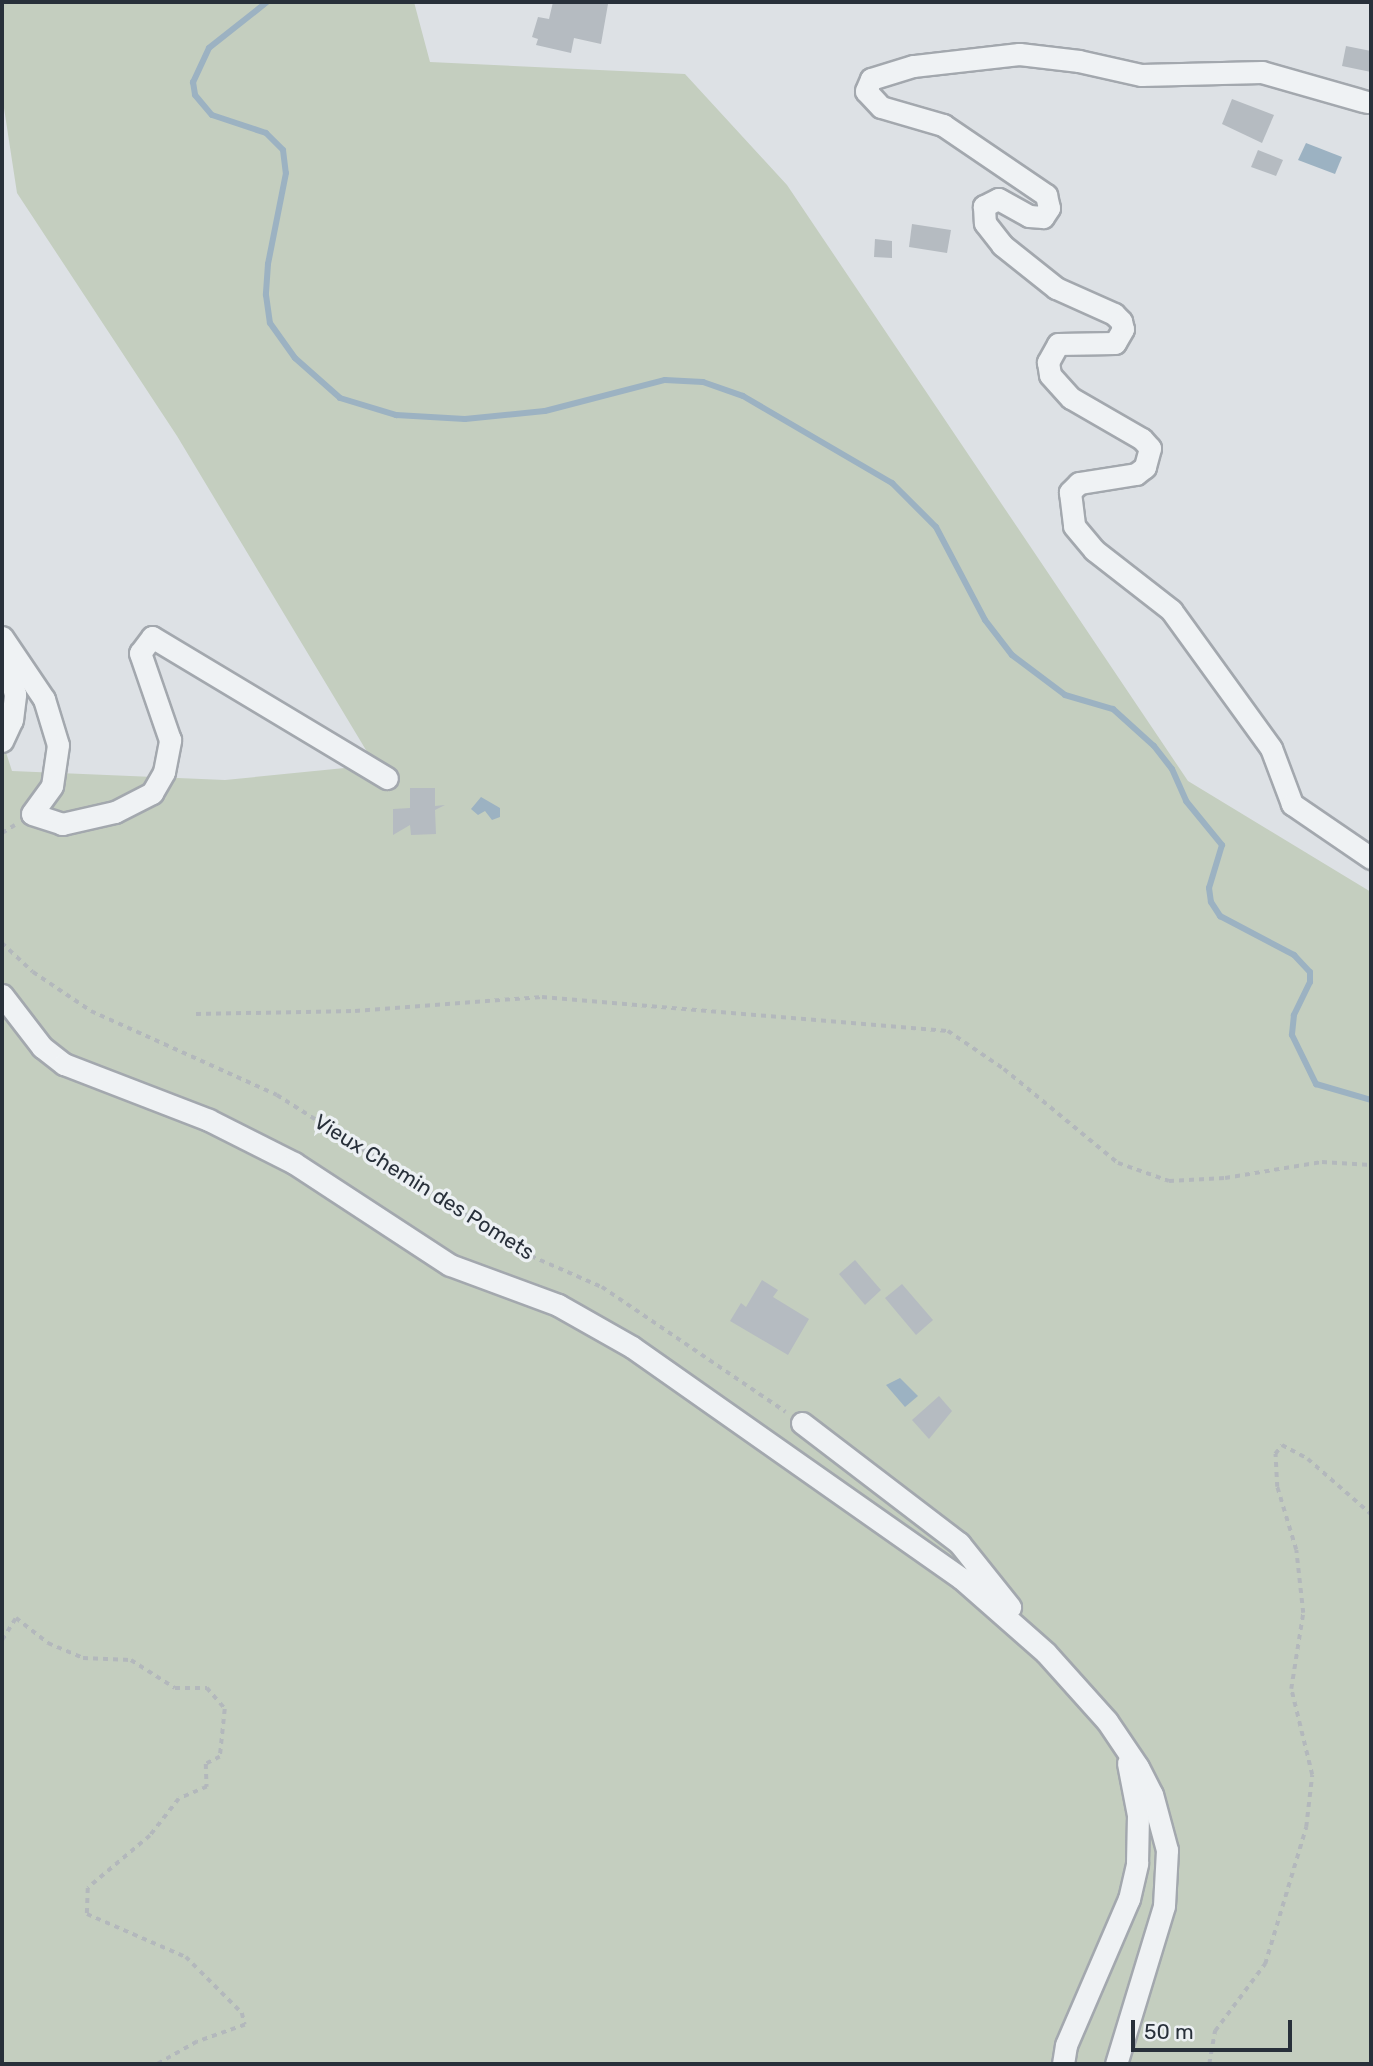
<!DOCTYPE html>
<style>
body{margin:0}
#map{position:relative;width:1373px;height:2066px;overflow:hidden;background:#dde1e5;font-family:Rubik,sans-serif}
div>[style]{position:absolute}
.green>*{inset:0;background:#c4cebf}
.water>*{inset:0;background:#9cb2c2}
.stream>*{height:6px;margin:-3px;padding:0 3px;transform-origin:3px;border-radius:3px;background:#9cb2c2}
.building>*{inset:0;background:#b5bbc1}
.path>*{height:3.5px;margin-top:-1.75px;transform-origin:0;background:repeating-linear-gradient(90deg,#b3b8bc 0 5px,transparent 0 10px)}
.roads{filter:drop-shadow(2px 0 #a3a8ae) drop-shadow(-2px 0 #a3a8ae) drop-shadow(0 2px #a3a8ae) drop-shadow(0 -2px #a3a8ae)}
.minor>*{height:21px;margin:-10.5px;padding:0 10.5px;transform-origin:10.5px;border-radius:10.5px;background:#eff2f4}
span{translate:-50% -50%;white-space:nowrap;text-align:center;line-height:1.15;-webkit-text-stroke:7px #ecf0f3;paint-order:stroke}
.street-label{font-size:21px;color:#28303a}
.frame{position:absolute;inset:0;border:4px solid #28303a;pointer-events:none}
.scale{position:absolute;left:1131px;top:2020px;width:161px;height:32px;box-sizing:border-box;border:4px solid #28303a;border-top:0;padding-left:9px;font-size:21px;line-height:24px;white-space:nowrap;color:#28303a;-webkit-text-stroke:5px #ecf0f3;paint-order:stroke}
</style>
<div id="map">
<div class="green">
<i style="clip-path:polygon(2px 2px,414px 2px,430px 62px,685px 74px,787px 185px,1188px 781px,1371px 892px,1371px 2064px,2px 2064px,2px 740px,12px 771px,225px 780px,375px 765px,177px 436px,17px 193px,2px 95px)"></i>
</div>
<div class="water">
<i style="clip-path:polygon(1306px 143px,1342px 157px,1335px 174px,1298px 160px)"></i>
<i style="clip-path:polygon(481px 797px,500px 808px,500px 817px,492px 820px,485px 811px,478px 815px,471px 809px)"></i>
<i style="clip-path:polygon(900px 1378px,918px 1396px,905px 1407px,886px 1385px)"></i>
</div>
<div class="stream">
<i style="left:267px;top:2px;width:74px;rotate:141.6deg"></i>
<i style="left:209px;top:48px;width:38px;rotate:115deg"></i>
<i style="left:193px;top:82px;width:13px;rotate:81deg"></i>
<i style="left:195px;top:95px;width:26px;rotate:50deg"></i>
<i style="left:212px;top:115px;width:57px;rotate:18.4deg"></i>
<i style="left:266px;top:133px;width:24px;rotate:45deg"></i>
<i style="left:283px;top:150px;width:23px;rotate:83deg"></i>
<i style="left:286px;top:173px;width:93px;rotate:101.2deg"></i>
<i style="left:268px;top:264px;width:31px;rotate:94deg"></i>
<i style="left:266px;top:295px;width:28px;rotate:82deg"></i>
<i style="left:270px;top:323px;width:43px;rotate:54.5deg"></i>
<i style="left:295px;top:358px;width:60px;rotate:41.6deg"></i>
<i style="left:340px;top:398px;width:59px;rotate:16.9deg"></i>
<i style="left:396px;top:415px;width:69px;rotate:3.3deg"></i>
<i style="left:465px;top:419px;width:80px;rotate:-5.7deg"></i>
<i style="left:545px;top:411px;width:124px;rotate:-14.5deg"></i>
<i style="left:665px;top:380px;width:38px;rotate:3deg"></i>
<i style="left:703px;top:382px;width:42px;rotate:19.3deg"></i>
<i style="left:743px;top:396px;width:173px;rotate:30.3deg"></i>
<i style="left:892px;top:483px;width:62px;rotate:45deg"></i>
<i style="left:936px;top:527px;width:105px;rotate:62.2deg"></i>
<i style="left:985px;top:620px;width:44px;rotate:52.4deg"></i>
<i style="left:1012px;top:655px;width:66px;rotate:37deg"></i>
<i style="left:1065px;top:695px;width:50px;rotate:16.3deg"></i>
<i style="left:1113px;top:709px;width:55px;rotate:42.1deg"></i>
<i style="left:1154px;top:746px;width:29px;rotate:52deg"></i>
<i style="left:1172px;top:769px;width:35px;rotate:66deg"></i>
<i style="left:1186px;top:801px;width:57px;rotate:50.7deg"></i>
<i style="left:1222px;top:845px;width:45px;rotate:106.8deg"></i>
<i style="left:1209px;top:888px;width:14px;rotate:82deg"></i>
<i style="left:1211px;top:902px;width:17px;rotate:57deg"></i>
<i style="left:1220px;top:916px;width:84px;rotate:27.8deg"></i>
<i style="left:1294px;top:955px;width:23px;rotate:47deg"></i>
<i style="left:1310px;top:972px;width:10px;rotate:90deg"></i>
<i style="left:1310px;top:982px;width:37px;rotate:116deg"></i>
<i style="left:1294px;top:1015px;width:20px;rotate:96deg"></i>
<i style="left:1292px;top:1035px;width:55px;rotate:63.9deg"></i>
<i style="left:1316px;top:1084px;width:57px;rotate:16.2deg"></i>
</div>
<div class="building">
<i style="clip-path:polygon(553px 2px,608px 4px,601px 44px,574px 38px,571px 53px,536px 45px,538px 39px,532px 37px,538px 17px,549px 19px)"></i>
<i style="clip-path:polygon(1346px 46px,1371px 51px,1371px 72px,1342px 66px)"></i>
<i style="clip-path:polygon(1232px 99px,1274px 115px,1262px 143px,1222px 124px)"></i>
<i style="clip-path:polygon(1258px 150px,1283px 160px,1276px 176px,1251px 167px)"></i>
<i style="clip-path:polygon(912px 224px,951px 230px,947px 253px,909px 247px)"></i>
<i style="clip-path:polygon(875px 239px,892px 241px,892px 258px,874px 257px)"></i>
<i style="clip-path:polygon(410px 788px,435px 788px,435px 806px,445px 805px,435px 810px,436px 834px,411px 835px,410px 825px,393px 835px,393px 809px,410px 808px)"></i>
<i style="clip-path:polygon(855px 1260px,881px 1290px,865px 1305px,839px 1274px)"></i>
<i style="clip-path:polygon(762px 1280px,778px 1290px,773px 1297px,809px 1319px,788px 1355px,730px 1321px,741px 1303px,746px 1307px)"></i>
<i style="clip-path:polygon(902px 1284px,933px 1320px,916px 1335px,885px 1298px)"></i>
<i style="clip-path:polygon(939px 1396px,952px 1411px,929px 1439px,912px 1420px)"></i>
</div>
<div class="path">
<i style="left:2px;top:833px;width:15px;rotate:-32deg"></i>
<i style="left:2px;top:943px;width:42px;rotate:43.1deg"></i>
<i style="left:33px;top:972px;width:70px;rotate:33.9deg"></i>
<i style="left:91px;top:1011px;width:204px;rotate:24.3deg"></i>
<i style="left:277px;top:1095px;width:301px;rotate:32.4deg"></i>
<i style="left:531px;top:1256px;width:77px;rotate:23.6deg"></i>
<i style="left:602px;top:1287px;width:222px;rotate:34.2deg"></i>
<i style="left:196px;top:1014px;width:159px;rotate:-1.1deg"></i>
<i style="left:355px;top:1011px;width:188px;rotate:-4.3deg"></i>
<i style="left:542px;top:997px;width:407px;rotate:4.8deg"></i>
<i style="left:948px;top:1031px;width:68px;rotate:34.2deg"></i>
<i style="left:1004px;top:1069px;width:148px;rotate:39.5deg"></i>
<i style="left:1118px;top:1163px;width:54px;rotate:19.4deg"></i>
<i style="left:1169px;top:1181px;width:56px;rotate:-3.1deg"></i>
<i style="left:1225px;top:1178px;width:98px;rotate:-9.4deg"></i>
<i style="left:1322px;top:1162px;width:49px;rotate:3.5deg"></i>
<i style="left:2px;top:1640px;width:26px;rotate:-58deg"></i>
<i style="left:16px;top:1618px;width:41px;rotate:38deg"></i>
<i style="left:48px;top:1643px;width:38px;rotate:23deg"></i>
<i style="left:83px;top:1658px;width:48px;rotate:2.4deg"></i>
<i style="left:131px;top:1660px;width:52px;rotate:32.5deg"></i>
<i style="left:175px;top:1688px;width:32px"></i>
<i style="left:207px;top:1688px;width:28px;rotate:49deg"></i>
<i style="left:225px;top:1709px;width:48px;rotate:95.9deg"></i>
<i style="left:220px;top:1757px;width:16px;rotate:153deg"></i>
<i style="left:206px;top:1764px;width:23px;rotate:88deg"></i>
<i style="left:207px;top:1787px;width:30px;rotate:157deg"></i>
<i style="left:179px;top:1799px;width:47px;rotate:128.1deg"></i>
<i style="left:150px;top:1836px;width:81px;rotate:140deg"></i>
<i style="left:88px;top:1888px;width:26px;rotate:92deg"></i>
<i style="left:87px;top:1914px;width:108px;rotate:23.5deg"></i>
<i style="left:186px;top:1957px;width:79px;rotate:45deg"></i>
<i style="left:242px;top:2013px;width:12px;rotate:76deg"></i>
<i style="left:245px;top:2025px;width:51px;rotate:160.5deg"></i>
<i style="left:197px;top:2042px;width:45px;rotate:150.6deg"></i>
<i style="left:1209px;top:2064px;width:34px;rotate:-80deg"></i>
<i style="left:1215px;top:2031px;width:84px;rotate:-53.3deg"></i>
<i style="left:1265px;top:1964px;width:143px;rotate:-73.3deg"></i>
<i style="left:1306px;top:1827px;width:52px;rotate:-83.4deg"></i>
<i style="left:1312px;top:1775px;width:89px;rotate:-103.7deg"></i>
<i style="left:1291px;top:1689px;width:77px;rotate:-81deg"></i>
<i style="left:1303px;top:1613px;width:63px;rotate:-96.3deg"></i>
<i style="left:1296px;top:1550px;width:66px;rotate:-106.8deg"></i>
<i style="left:1277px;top:1487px;width:33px;rotate:-93deg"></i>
<i style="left:1275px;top:1454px;width:11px;rotate:-52deg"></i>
<i style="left:1282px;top:1445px;width:30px;rotate:28deg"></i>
<i style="left:1308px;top:1459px;width:84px;rotate:41.1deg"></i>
</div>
<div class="roads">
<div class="minor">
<i style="left:1367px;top:102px;width:109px;rotate:-164.1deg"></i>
<i style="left:1262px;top:72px;width:121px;rotate:178.6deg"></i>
<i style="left:1141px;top:75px;width:64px;rotate:-167.3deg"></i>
<i style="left:1079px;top:61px;width:60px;rotate:-173.3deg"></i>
<i style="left:1019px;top:54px;width:107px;rotate:173.5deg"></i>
<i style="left:913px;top:66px;width:44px;rotate:162.8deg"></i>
<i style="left:871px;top:79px;width:13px;rotate:113deg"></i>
<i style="left:866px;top:91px;width:22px;rotate:47deg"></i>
<i style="left:881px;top:107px;width:65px;rotate:16.2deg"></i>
<i style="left:943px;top:125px;width:125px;rotate:34.2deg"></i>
<i style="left:1046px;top:195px;width:13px;rotate:77deg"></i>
<i style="left:1049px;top:208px;width:11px;rotate:124deg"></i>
<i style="left:1043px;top:217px;width:14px;rotate:-176deg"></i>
<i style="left:1029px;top:216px;width:35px;rotate:-151deg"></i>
<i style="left:998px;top:199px;width:16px;rotate:153deg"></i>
<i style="left:984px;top:206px;width:17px;rotate:87deg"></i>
<i style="left:985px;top:223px;width:28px;rotate:52deg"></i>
<i style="left:1002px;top:245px;width:69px;rotate:38.5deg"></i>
<i style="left:1056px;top:288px;width:64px;rotate:24.1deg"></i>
<i style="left:1114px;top:314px;width:10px;rotate:45deg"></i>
<i style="left:1121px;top:321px;width:8px;rotate:76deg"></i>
<i style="left:1123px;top:329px;width:16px;rotate:120deg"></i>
<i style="left:1115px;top:343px;width:57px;rotate:179deg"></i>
<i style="left:1058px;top:344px;width:21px;rotate:119deg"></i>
<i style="left:1048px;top:362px;width:13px;rotate:81deg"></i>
<i style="left:1050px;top:375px;width:31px;rotate:48deg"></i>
<i style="left:1071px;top:398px;width:82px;rotate:30deg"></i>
<i style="left:1142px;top:439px;width:12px;rotate:48deg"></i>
<i style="left:1150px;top:448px;width:20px;rotate:105deg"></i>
<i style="left:1145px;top:467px;width:11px;rotate:142deg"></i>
<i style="left:1136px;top:474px;width:58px;rotate:171deg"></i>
<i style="left:1079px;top:483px;width:13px;rotate:135deg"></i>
<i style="left:1070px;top:492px;width:34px;rotate:83deg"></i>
<i style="left:1074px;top:526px;width:31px;rotate:50deg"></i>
<i style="left:1094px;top:550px;width:98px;rotate:37.9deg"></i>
<i style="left:1171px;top:610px;width:170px;rotate:54.1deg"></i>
<i style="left:1271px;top:748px;width:60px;rotate:69.4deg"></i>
<i style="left:1292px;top:804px;width:96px;rotate:34.4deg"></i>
<i style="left:2px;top:637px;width:75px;rotate:55.9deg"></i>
<i style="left:44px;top:699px;width:48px;rotate:73.1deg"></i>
<i style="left:58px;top:745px;width:41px;rotate:98.3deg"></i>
<i style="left:52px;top:786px;width:34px;rotate:126deg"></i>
<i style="left:2px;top:741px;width:23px;rotate:-65deg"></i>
<i style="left:12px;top:720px;width:26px;rotate:-83deg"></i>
<i style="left:15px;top:694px;width:43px;rotate:-106.3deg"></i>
<i style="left:32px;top:814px;width:32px;rotate:18deg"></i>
<i style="left:62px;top:824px;width:54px;rotate:-12.8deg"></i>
<i style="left:115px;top:812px;width:42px;rotate:-27.2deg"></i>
<i style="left:152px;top:793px;width:24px;rotate:-60deg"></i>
<i style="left:164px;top:772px;width:33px;rotate:-79deg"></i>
<i style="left:170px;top:740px;width:92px;rotate:-109deg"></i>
<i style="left:140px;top:653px;width:20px;rotate:-53deg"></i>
<i style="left:152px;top:637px;width:274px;rotate:31deg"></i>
<i style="left:2px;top:995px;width:66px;rotate:52.4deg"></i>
<i style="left:42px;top:1047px;width:28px;rotate:38deg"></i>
<i style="left:64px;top:1064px;width:155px;rotate:21.1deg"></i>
<i style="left:209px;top:1120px;width:95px;rotate:26.8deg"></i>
<i style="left:294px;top:1163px;width:186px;rotate:33.2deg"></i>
<i style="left:450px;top:1265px;width:115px;rotate:20.3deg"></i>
<i style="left:558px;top:1305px;width:85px;rotate:29.6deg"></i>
<i style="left:632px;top:1347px;width:402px;rotate:35.1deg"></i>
<i style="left:961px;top:1578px;width:113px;rotate:41.4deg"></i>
<i style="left:1046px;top:1653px;width:91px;rotate:48.1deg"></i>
<i style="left:1107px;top:1721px;width:55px;rotate:56deg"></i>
<i style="left:1138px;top:1767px;width:30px;rotate:63deg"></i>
<i style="left:1152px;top:1794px;width:58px;rotate:75deg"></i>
<i style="left:1167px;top:1850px;width:56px;rotate:93.1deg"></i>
<i style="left:1164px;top:1906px;width:165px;rotate:106.9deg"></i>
<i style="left:802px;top:1423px;width:198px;rotate:37.4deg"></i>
<i style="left:959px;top:1543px;width:82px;rotate:51.4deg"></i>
<i style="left:1063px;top:2064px;width:19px;rotate:-81deg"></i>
<i style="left:1066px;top:2045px;width:159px;rotate:-66.7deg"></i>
<i style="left:1129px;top:1899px;width:37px;rotate:-77deg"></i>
<i style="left:1137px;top:1863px;width:48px;rotate:-88.8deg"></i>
<i style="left:1138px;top:1815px;width:53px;rotate:-100.9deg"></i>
</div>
</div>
<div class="street-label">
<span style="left:424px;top:1187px;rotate:32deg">Vieux Chemin des Pomets</span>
</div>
<div class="frame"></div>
<div class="scale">50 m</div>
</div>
